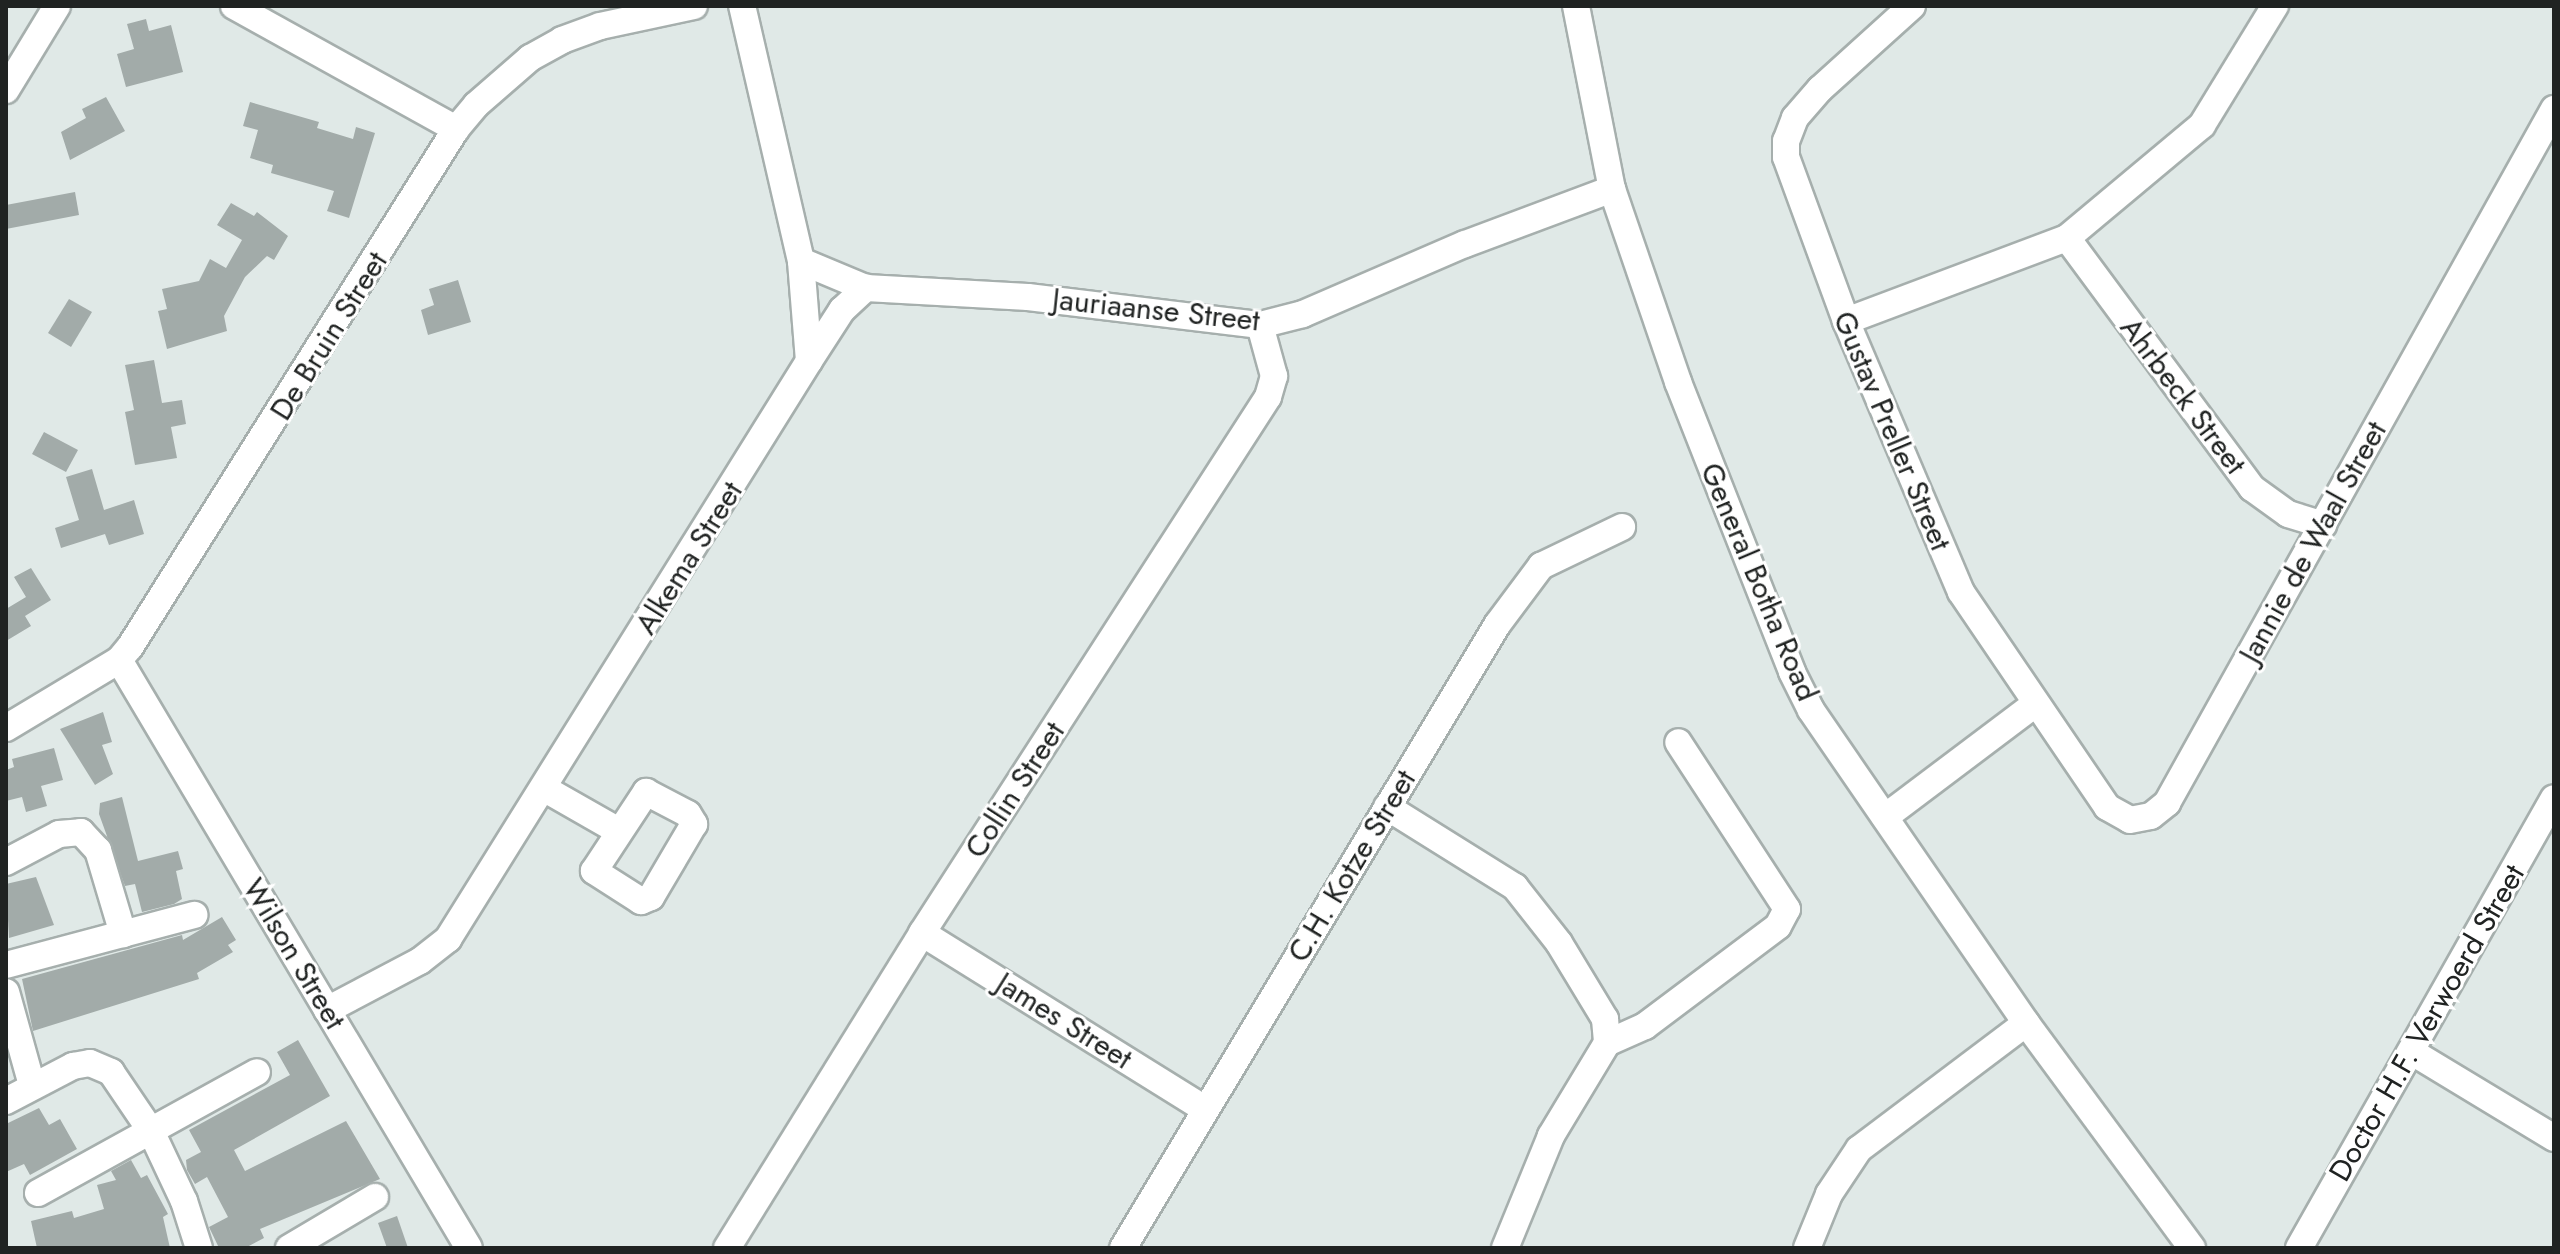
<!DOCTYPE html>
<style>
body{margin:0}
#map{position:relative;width:2560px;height:1254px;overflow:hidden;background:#e0e9e7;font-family:Jost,sans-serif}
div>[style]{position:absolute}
.building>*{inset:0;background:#a2aba9}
.roads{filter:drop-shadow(2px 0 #a6afad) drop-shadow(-2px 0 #a6afad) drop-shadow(0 2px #a6afad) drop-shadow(0 -2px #a6afad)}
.minor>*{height:26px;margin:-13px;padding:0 13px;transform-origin:13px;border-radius:13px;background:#fff}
span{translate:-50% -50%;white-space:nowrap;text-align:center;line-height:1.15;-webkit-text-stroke:6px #fff;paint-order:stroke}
.street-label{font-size:30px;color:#202322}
.frame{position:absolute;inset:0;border:8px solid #202322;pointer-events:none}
</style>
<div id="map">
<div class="building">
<i style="clip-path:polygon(146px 19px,149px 31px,171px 25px,183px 72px,126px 87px,117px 54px,134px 49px,127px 24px)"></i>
<i style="clip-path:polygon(106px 97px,125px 131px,70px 160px,61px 132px,86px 118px,82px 109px)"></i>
<i style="clip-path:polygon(250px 102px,319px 122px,317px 128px,353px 139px,356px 127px,375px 133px,349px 218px,327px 211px,334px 191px,271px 173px,273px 165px,250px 158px,258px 130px,243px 126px)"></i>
<i style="clip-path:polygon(75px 192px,79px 215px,6px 229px,6px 205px)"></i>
<i style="clip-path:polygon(231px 203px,254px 216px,257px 212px,288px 236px,274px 260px,267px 256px,245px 277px,224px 316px,227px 331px,167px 349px,158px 311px,167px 309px,162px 289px,199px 281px,210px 259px,226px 268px,242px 240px,217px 225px)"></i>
<i style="clip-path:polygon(458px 280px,471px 322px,428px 335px,421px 310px,434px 305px,429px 289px)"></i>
<i style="clip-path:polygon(69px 299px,92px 312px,71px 347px,48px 333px)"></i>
<i style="clip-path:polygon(154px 360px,162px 403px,182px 400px,186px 424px,171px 427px,177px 458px,135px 465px,125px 412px,134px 410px,125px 365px)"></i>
<i style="clip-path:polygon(44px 432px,78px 450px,66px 472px,32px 454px)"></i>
<i style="clip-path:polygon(92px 469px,104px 510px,134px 500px,144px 534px,109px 545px,105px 534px,61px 548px,55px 528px,79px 520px,66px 477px)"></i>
<i style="clip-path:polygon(31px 568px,51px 600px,25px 616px,31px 626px,6px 641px,6px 609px,26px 597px,14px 577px)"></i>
<i style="clip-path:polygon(103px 712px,112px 742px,102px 745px,113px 774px,95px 785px,60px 729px)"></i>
<i style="clip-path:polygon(54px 748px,63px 780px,41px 786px,47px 806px,26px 812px,22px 797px,6px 801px,6px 770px,14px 767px,12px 759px)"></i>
<i style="clip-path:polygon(122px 797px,138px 861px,178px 851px,183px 869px,176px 871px,182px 899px,174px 904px,142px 912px,135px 884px,125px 886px,99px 814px,100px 803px)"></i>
<i style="clip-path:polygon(36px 877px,54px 925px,9px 938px,6px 884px)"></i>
<i style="clip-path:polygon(222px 917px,236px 940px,228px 945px,233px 952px,197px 973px,199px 979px,33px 1031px,22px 979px,182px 935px,183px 940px)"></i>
<i style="clip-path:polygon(298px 1040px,330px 1096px,234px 1150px,245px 1171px,346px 1121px,380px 1179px,260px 1229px,264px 1238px,245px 1248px,219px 1248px,209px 1227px,228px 1217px,207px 1177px,195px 1184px,187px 1170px,186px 1160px,201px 1152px,189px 1130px,290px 1075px,277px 1052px)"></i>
<i style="clip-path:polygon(39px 1108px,49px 1125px,60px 1119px,77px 1149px,30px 1175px,24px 1164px,6px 1172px,6px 1124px)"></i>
<i style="clip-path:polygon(131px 1160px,141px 1178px,147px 1175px,168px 1214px,163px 1217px,170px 1248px,37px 1248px,31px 1221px,72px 1211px,74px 1218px,104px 1209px,97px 1185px,116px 1180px,111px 1171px)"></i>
<i style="clip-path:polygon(397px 1216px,408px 1248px,387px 1248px,378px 1223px)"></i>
</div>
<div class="roads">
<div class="minor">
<i style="left:234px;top:6px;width:254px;rotate:29deg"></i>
<i style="left:1576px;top:6px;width:187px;rotate:78.9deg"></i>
<i style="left:1612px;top:189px;width:204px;rotate:71.1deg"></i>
<i style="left:1678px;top:382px;width:312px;rotate:68.5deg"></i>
<i style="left:1792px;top:672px;width:42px;rotate:63.4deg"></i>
<i style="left:1811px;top:710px;width:380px;rotate:55.5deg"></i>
<i style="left:2026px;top:1023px;width:280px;rotate:53.6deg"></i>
<i style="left:1912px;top:6px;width:124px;rotate:137.9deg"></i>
<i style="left:1820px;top:89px;width:38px;rotate:131deg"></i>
<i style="left:1795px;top:118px;width:25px;rotate:111deg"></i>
<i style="left:1786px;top:141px;width:16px;rotate:90deg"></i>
<i style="left:1786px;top:157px;width:175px;rotate:69.9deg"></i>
<i style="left:1846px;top:321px;width:294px;rotate:67deg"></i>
<i style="left:1961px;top:592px;width:260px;rotate:55.8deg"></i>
<i style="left:2107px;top:807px;width:26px;rotate:29deg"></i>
<i style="left:2130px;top:820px;width:21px;rotate:-11deg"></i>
<i style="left:2151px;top:816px;width:21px;rotate:-39deg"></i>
<i style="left:2167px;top:803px;width:795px;rotate:-60.85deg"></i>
<i style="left:6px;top:90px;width:98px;rotate:-58.7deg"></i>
<i style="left:2067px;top:238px;width:311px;rotate:53.5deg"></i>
<i style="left:2252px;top:488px;width:44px;rotate:35.8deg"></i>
<i style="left:2288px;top:514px;width:37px;rotate:17deg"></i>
<i style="left:801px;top:261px;width:70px;rotate:22.6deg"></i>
<i style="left:866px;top:288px;width:162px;rotate:3.2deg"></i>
<i style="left:1028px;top:297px;width:234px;rotate:6.9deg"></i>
<i style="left:1260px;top:325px;width:44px;rotate:-14.3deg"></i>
<i style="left:1303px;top:314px;width:176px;rotate:-23.4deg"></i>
<i style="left:1465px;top:244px;width:157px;rotate:-20.5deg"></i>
<i style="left:1846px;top:321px;width:236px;rotate:-20.6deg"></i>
<i style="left:2067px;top:238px;width:176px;rotate:-39.9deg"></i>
<i style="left:2202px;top:125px;width:140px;rotate:-58.5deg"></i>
<i style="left:809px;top:361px;width:61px;rotate:-57.1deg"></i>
<i style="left:842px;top:310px;width:33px;rotate:-43deg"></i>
<i style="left:119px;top:660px;width:684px;rotate:59.24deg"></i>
<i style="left:6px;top:728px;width:132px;rotate:-31deg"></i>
<i style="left:119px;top:660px;width:17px;rotate:-50deg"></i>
<i style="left:130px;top:647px;width:612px;rotate:-57.82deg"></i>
<i style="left:456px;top:129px;width:31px;rotate:-50deg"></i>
<i style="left:476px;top:105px;width:72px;rotate:-41deg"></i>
<i style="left:530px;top:58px;width:37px;rotate:-29deg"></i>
<i style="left:562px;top:40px;width:40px;rotate:-20.2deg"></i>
<i style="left:600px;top:26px;width:96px;rotate:-12deg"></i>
<i style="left:545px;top:789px;width:83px;rotate:29.7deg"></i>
<i style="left:646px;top:792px;width:47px;rotate:27.6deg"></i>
<i style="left:688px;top:814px;width:12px;rotate:59deg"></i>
<i style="left:694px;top:824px;width:85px;rotate:120.5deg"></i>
<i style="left:651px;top:897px;width:11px;rotate:158deg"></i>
<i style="left:641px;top:901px;width:56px;rotate:-147.4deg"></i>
<i style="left:594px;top:871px;width:95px;rotate:-56.6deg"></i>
<i style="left:1387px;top:807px;width:151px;rotate:32deg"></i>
<i style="left:1515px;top:887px;width:71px;rotate:51.8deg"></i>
<i style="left:1559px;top:943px;width:89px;rotate:58.8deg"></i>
<i style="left:1605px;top:1019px;width:24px;rotate:85deg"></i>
<i style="left:1607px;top:1043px;width:109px;rotate:121.1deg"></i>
<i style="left:1551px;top:1136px;width:121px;rotate:112.3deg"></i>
<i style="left:1885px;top:817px;width:188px;rotate:-37deg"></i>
<i style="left:6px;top:862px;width:60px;rotate:-27.8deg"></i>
<i style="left:59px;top:834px;width:22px;rotate:-5deg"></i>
<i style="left:81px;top:832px;width:25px;rotate:47deg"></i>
<i style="left:98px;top:850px;width:88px;rotate:73.4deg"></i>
<i style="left:922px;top:933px;width:333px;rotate:31.9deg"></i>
<i style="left:6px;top:965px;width:195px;rotate:-14.9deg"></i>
<i style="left:6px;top:992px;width:97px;rotate:74.4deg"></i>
<i style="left:327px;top:1010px;width:105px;rotate:-27.8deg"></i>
<i style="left:420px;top:961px;width:36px;rotate:-38deg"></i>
<i style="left:448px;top:939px;width:681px;rotate:-58.01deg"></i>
<i style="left:809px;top:361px;width:100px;rotate:-94.6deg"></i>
<i style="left:801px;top:261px;width:262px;rotate:-103deg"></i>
<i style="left:1607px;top:1043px;width:42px;rotate:-24.1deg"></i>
<i style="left:1645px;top:1026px;width:166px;rotate:-36.9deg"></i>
<i style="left:1778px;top:926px;width:19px;rotate:-62deg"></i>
<i style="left:1787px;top:909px;width:199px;rotate:-123.1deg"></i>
<i style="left:2412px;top:1052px;width:166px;rotate:31.2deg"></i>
<i style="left:6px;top:1101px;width:76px;rotate:-27.6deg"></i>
<i style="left:73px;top:1066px;width:17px;rotate:-10deg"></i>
<i style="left:90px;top:1063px;width:23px;rotate:23deg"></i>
<i style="left:111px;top:1072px;width:71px;rotate:55.9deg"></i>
<i style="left:151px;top:1131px;width:77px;rotate:64.8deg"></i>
<i style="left:184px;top:1201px;width:49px;rotate:72.3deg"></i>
<i style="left:38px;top:1193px;width:250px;rotate:-28.9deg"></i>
<i style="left:289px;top:1248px;width:100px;rotate:-30.7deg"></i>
<i style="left:727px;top:1248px;width:370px;rotate:-58.2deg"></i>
<i style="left:922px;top:933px;width:638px;rotate:-57.16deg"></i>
<i style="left:1268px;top:397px;width:22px;rotate:-74deg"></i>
<i style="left:1274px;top:376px;width:53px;rotate:-105.4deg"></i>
<i style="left:1123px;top:1248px;width:727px;rotate:-59.02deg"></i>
<i style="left:1497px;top:625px;width:74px;rotate:-53.3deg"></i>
<i style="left:1541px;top:566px;width:90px;rotate:-25.7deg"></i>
<i style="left:1807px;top:1248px;width:58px;rotate:-67.8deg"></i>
<i style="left:1829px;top:1194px;width:54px;rotate:-56.3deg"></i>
<i style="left:1859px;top:1149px;width:209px;rotate:-37deg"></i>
<i style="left:2299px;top:1248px;width:517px;rotate:-60.46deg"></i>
</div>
</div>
<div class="street-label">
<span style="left:1156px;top:310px;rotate:6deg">Jauriaanse Street</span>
<span style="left:329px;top:336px;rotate:-58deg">De Bruin Street</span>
<span style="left:2183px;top:396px;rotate:53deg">Ahrbeck Street</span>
<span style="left:1892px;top:431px;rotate:67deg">Gustav Preller Street</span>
<span style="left:2313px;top:542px;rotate:-61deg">Jannie de Waal Street</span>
<span style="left:689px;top:558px;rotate:-58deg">Alkema Street</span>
<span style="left:1759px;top:582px;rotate:67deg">General Botha Road</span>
<span style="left:1015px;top:790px;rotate:-57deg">Collin Street</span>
<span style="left:1352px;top:866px;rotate:-59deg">C.H. Kotze Street</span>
<span style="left:294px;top:954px;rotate:59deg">Wilson Street</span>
<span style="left:1064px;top:1021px;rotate:32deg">James Street</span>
<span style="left:2427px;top:1023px;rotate:-60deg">Doctor H.F. Verwoerd Street</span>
</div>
<div class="frame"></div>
</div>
